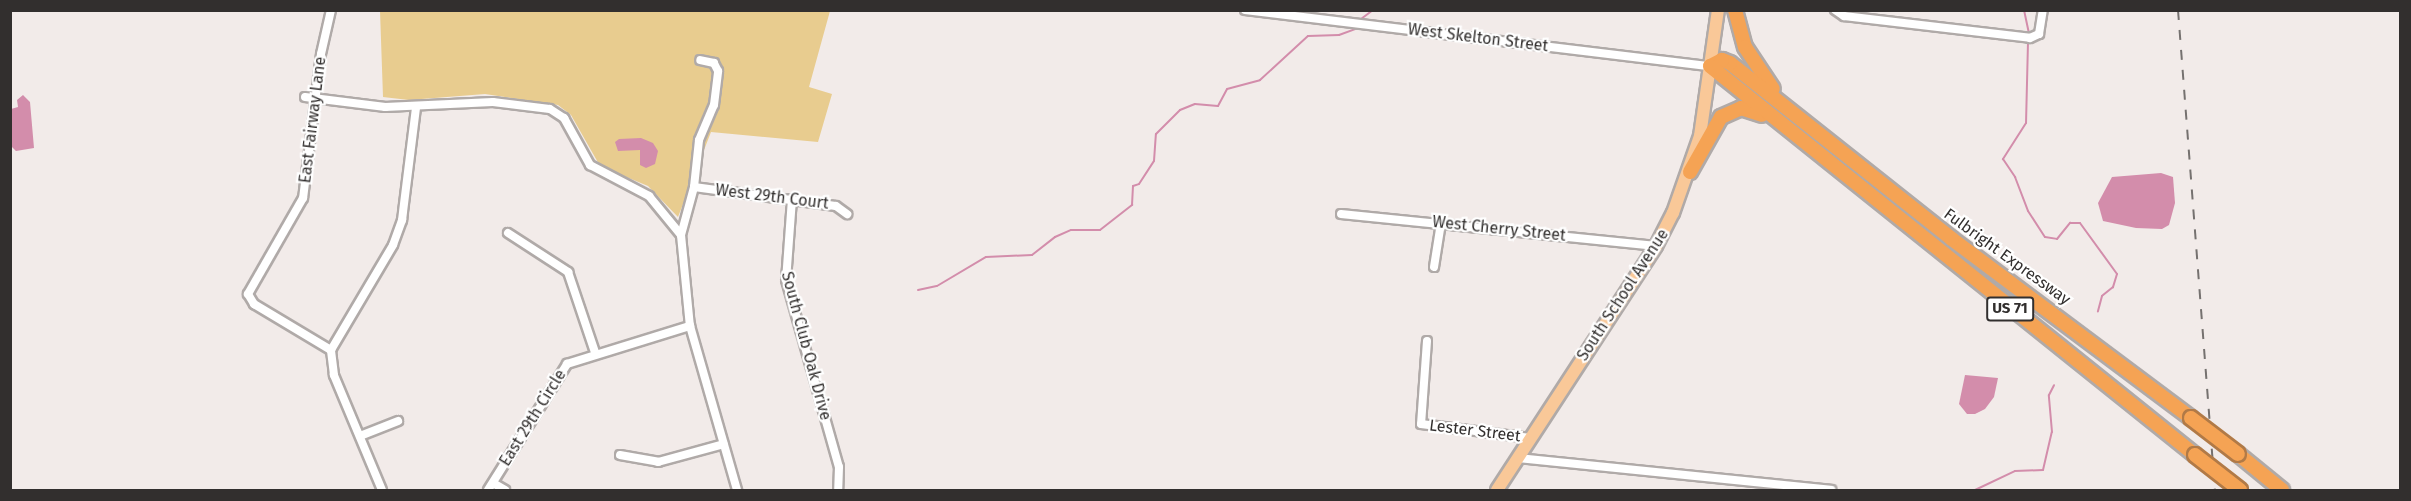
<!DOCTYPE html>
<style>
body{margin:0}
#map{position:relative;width:2411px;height:501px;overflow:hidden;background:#f2ebe9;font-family:"Fira Sans",sans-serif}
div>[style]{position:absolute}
.green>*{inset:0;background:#e8cc8f}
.water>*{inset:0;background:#d38dab}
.stream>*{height:2px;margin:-1px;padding:0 1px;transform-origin:1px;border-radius:1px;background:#d38dab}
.roads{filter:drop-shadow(2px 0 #b0aaa8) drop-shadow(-2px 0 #b0aaa8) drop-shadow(0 2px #b0aaa8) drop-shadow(0 -2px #b0aaa8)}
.street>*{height:8px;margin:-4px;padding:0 4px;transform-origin:4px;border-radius:4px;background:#fff}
.primary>*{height:12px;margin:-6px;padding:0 6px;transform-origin:6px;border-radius:6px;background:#f9c898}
.highway>*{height:14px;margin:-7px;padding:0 7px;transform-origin:7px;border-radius:7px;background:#f5a354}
.rail>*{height:2px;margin-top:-1px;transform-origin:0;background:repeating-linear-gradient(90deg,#75716f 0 10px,transparent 0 20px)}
.bridges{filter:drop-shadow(2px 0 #b17a47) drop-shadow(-2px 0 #b17a47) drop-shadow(0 2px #b17a47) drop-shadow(0 -2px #b17a47)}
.highway-bridge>*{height:14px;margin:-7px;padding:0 7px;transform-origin:7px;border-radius:7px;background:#f5a354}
span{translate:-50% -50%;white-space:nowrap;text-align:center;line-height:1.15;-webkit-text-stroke:4.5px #fff;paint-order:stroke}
.shield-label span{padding:2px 4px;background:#fff;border:2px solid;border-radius:4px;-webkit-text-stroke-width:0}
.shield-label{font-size:15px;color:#322f2e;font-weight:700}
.street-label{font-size:16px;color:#322f2e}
.frame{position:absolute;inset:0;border:12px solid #322f2e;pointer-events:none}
</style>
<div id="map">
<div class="green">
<i style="clip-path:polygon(380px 11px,830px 11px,809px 87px,832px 94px,818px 142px,711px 132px,678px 217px,648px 186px,600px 166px,571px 115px,558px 105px,485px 94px,409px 100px,383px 97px)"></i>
</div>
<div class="water">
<i style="clip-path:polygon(23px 95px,30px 102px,34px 148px,16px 151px,11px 146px,11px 109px,18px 107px,17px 100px)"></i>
<i style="clip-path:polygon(619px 139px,641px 138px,653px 143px,658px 151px,655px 164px,646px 168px,640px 165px,640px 150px,618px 151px,615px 142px)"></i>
<i style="clip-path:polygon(2161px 173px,2173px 177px,2175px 203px,2169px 225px,2162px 229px,2136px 228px,2103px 221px,2098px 203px,2112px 177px)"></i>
<i style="clip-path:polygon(1965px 375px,1998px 378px,1994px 397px,1985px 409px,1975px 414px,1967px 414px,1959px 404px)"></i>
</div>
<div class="stream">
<i style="left:2024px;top:10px;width:24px;rotate:78deg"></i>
<i style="left:1361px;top:19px;width:15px;rotate:-37deg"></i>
<i style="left:2028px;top:42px;width:81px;rotate:91.4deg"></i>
<i style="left:2026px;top:123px;width:43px;rotate:122.6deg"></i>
<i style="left:2003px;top:159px;width:22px;rotate:56deg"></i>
<i style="left:2015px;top:177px;width:36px;rotate:69deg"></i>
<i style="left:2028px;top:211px;width:31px;rotate:57deg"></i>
<i style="left:2045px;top:237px;width:12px;rotate:9deg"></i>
<i style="left:2057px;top:239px;width:21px;rotate:-51deg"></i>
<i style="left:2070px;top:223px;width:10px"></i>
<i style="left:2080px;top:223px;width:63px;rotate:54deg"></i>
<i style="left:2117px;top:274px;width:14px;rotate:107deg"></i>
<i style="left:2113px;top:287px;width:14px;rotate:141deg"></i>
<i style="left:2102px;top:296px;width:16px;rotate:105deg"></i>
<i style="left:918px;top:290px;width:19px;rotate:-12deg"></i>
<i style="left:937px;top:286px;width:57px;rotate:-30.6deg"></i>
<i style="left:986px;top:257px;width:46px;rotate:-2.5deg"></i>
<i style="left:1032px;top:255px;width:29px;rotate:-38deg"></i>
<i style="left:1055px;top:237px;width:17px;rotate:-24deg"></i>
<i style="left:1071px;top:230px;width:29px"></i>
<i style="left:1100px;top:230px;width:41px;rotate:-38deg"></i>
<i style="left:1132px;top:205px;width:19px;rotate:-87deg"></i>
<i style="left:1133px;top:186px;width:6px;rotate:-18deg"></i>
<i style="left:1139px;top:184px;width:27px;rotate:-57deg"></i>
<i style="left:1154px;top:161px;width:27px;rotate:-86deg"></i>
<i style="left:1156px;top:134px;width:34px;rotate:-45deg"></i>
<i style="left:1180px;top:110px;width:16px;rotate:-22deg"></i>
<i style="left:1195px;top:104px;width:23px;rotate:5deg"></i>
<i style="left:1218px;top:106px;width:19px;rotate:-62deg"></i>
<i style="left:1227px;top:89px;width:34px;rotate:-15deg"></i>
<i style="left:1260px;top:80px;width:65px;rotate:-42.5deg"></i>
<i style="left:1308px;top:36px;width:31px;rotate:-2deg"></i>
<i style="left:1339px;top:35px;width:20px;rotate:-20deg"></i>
<i style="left:1975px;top:490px;width:44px;rotate:-25.4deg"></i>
<i style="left:2015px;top:471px;width:28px;rotate:-2deg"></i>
<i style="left:2043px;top:470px;width:39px;rotate:-77deg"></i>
<i style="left:2052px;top:432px;width:37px;rotate:-95deg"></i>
<i style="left:2049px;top:395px;width:11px;rotate:-63deg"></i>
</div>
<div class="roads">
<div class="street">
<i style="left:331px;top:10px;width:45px;rotate:102.8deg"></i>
<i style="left:321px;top:54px;width:145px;rotate:97.1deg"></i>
<i style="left:303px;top:198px;width:111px;rotate:119.8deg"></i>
<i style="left:248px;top:294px;width:12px;rotate:59deg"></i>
<i style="left:254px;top:304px;width:90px;rotate:30.9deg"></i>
<i style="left:1245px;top:10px;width:468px;rotate:6.9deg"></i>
<i style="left:1835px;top:10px;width:11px;rotate:34deg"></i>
<i style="left:1844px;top:16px;width:187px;rotate:6.7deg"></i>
<i style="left:2030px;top:38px;width:10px;rotate:-24deg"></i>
<i style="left:2039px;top:34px;width:24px;rotate:-81deg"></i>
<i style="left:305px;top:97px;width:81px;rotate:7.1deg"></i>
<i style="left:385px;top:107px;width:108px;rotate:-2.7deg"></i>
<i style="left:493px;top:102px;width:57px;rotate:7deg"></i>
<i style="left:550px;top:109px;width:17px;rotate:33deg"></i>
<i style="left:564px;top:118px;width:54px;rotate:61deg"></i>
<i style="left:590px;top:165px;width:67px;rotate:27.7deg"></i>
<i style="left:649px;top:196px;width:50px;rotate:50.6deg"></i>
<i style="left:681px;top:235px;width:91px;rotate:84.4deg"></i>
<i style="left:690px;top:326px;width:171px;rotate:74deg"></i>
<i style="left:694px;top:187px;width:143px;rotate:7.6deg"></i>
<i style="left:836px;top:206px;width:14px;rotate:36deg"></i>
<i style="left:792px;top:199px;width:81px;rotate:94.2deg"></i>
<i style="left:786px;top:280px;width:194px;rotate:74.2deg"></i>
<i style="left:839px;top:467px;width:23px;rotate:92deg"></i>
<i style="left:1341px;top:214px;width:317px;rotate:5.8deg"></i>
<i style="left:508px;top:233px;width:72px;rotate:33deg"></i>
<i style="left:568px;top:272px;width:84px;rotate:71.4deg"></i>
<i style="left:681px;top:235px;width:50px;rotate:-74.8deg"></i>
<i style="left:694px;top:187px;width:47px;rotate:-83.9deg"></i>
<i style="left:699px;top:140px;width:38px;rotate:-67deg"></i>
<i style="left:714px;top:105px;width:34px;rotate:-83deg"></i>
<i style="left:718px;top:71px;width:9px;rotate:-117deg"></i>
<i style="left:714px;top:63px;width:14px;rotate:-168deg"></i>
<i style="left:1434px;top:267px;width:45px;rotate:-81deg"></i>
<i style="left:1427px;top:341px;width:83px;rotate:94.1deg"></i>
<i style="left:1421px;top:424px;width:110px;rotate:7.3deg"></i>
<i style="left:360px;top:436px;width:41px;rotate:-21.5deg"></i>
<i style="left:620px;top:455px;width:39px;rotate:10deg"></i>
<i style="left:658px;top:462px;width:68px;rotate:-15.3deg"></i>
<i style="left:1517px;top:458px;width:316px;rotate:5.8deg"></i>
<i style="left:493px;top:483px;width:14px;rotate:30deg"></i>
<i style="left:382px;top:490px;width:125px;rotate:-112.7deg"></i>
<i style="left:334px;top:375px;width:25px;rotate:-97deg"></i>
<i style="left:331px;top:350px;width:122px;rotate:-59.4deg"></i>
<i style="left:393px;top:245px;width:27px;rotate:-70deg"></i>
<i style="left:402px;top:220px;width:114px;rotate:-82.9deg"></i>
<i style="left:488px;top:490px;width:149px;rotate:-57.9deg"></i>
<i style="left:567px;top:364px;width:129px;rotate:-17.2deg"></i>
</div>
<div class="primary">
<i style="left:1497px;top:490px;width:291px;rotate:-56.9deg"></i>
<i style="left:1656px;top:246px;width:37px;rotate:-63deg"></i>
<i style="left:1673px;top:213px;width:82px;rotate:-70.7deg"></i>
<i style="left:1700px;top:136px;width:127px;rotate:-81.9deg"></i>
</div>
<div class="highway">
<i style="left:1735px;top:10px;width:38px;rotate:75deg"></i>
<i style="left:1745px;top:47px;width:50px;rotate:56.3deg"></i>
<i style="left:1690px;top:172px;width:63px;rotate:-60.6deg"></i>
<i style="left:1721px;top:117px;width:22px;rotate:-24deg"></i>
<i style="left:1741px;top:108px;width:22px;rotate:18deg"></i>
<i style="left:2191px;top:418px;width:299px;rotate:-143.2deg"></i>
<i style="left:1952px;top:239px;width:283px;rotate:-141.6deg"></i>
<i style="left:1730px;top:63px;width:9px;rotate:-159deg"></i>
<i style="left:1722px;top:60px;width:13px;rotate:153deg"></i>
<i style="left:1710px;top:66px;width:622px;rotate:38.73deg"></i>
<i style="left:2238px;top:454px;width:57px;rotate:39.3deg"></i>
</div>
</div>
<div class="rail">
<i style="left:2178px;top:10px;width:481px;rotate:85.6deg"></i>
</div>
<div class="bridges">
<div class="highway-bridge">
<i style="left:2191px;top:418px;width:59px;rotate:37.5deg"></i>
<i style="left:2195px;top:455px;width:57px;rotate:37.9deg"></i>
</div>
</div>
<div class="shield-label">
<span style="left:2010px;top:309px">US 71</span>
</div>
<div class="street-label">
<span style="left:1478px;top:38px;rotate:7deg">West Skelton Street</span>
<span style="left:313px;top:120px;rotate:-83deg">East Fairway Lane</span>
<span style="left:772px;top:197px;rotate:7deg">West 29th Court</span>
<span style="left:1499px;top:229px;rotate:6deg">West Cherry Street</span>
<span style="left:2007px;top:257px;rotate:36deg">Fulbright Expressway</span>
<span style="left:1623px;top:295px;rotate:-57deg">South School Avenue</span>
<span style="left:806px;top:346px;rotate:75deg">South Club Oak Drive</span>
<span style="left:533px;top:418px;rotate:-58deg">East 29th Circle</span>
<span style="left:1475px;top:431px;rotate:7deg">Lester Street</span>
</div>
<div class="frame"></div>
</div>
